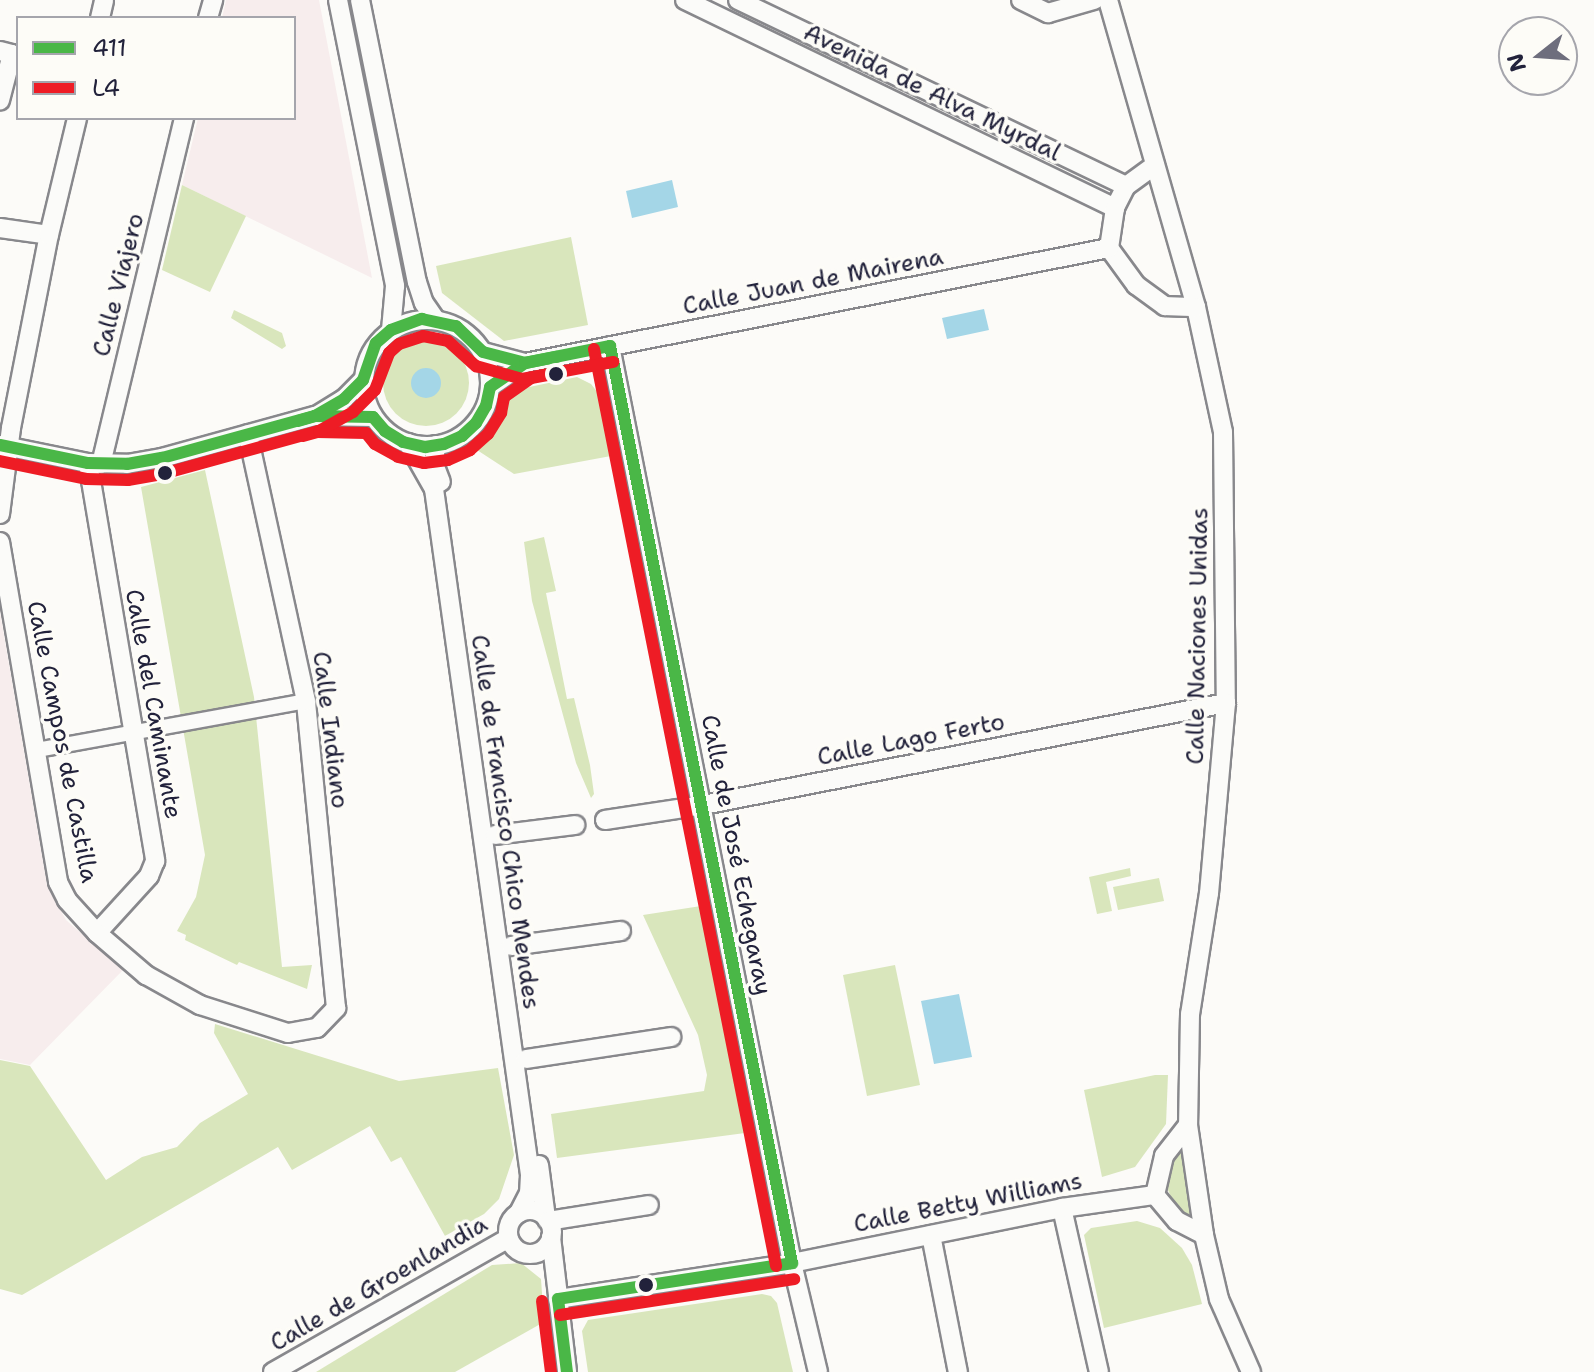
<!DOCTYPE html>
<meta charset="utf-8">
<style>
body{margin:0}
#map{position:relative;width:1594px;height:1372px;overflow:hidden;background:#fcfbf8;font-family:"Shantell Sans",sans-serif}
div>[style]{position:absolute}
.built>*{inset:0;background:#f7eded}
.green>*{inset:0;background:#d9e6bc}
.round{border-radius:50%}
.water>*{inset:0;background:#a4d6e7}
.roads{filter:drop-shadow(2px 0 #88888c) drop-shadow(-2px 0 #88888c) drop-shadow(0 2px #88888c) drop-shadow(0 -2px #88888c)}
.pedestrian>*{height:14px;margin:-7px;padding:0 7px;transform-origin:7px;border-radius:7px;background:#fbfbf9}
.minor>*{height:18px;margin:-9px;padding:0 9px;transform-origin:9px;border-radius:9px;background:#fbfbf9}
.minor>.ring{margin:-9px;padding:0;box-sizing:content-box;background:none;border:18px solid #fbfbf9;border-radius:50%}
.bus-1>*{height:12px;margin:-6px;padding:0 6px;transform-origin:6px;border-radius:6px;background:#4ab747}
.bus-2>*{height:12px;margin:-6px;padding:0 6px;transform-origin:6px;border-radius:6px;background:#ee1c25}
.dots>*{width:22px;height:22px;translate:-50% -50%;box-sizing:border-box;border:4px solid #fdfcf7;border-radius:50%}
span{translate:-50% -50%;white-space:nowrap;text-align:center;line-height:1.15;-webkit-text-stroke:7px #fdfcf7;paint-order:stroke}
.street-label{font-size:24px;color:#22223b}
.legend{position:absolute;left:16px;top:16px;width:280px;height:104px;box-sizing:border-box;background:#fdfcf7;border:2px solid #a5a5ac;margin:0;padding:10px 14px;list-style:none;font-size:24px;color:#22223b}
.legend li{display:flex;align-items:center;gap:16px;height:40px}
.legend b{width:40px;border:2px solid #a5a5ac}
.north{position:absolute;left:1498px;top:16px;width:80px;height:80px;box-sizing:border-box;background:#fdfcf7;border:2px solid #a5a5ac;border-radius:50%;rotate:253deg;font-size:22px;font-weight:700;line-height:32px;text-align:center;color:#22223b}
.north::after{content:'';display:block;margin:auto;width:28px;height:36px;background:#6e6e7d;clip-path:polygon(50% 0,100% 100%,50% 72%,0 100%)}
</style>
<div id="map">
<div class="built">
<i style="clip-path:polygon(226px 0,319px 0,372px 278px,182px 185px,198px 118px,294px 118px,294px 18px,222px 18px)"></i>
<i style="clip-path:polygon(0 612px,47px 885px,66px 920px,123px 970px,30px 1065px,0 1059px)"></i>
</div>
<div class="green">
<i style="clip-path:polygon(182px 185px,246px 216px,210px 292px,162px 270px)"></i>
<i style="clip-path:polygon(571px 237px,588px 325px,504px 341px,442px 293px,436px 266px)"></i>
<i style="clip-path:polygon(234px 310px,282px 333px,286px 346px,282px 349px,231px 318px)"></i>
<i class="round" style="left:383px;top:340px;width:86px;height:86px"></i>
<i style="clip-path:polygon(577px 377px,591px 384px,598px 393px,611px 456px,514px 474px,477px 450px,446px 455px,475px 434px,496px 402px,505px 395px,515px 390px)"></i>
<i style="clip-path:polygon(205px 470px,254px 697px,282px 967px,312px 965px,307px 989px,239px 962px,237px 965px,185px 940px,186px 935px,177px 931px,196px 897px,205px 855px,141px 487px)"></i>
<i style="clip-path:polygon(544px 537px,556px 591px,546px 593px,567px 699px,574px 698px,590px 765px,594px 794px,591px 798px,576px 763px,532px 601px,524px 542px)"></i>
<i style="clip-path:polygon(1130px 868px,1131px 876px,1106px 882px,1112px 911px,1097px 914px,1089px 877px)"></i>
<i style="clip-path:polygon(1159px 878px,1164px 901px,1118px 910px,1113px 887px)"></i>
<i style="clip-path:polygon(701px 906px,745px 1133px,557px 1158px,551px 1114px,704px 1091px,707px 1075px,698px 1035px,643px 915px)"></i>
<i style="clip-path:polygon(895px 965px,920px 1085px,867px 1096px,843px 975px)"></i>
<i style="clip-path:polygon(215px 1024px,399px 1081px,498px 1068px,514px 1155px,499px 1199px,484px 1214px,445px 1236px,401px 1157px,391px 1162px,370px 1126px,292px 1170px,278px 1147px,22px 1295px,0 1289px,0 1060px,30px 1066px,106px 1180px,142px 1157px,177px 1147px,200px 1123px,248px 1094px,214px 1033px)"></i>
<i style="clip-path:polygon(1155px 1075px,1168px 1075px,1166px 1124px,1135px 1167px,1102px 1177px,1084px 1090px)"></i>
<i style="clip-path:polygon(1181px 1149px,1192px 1217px,1175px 1207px,1168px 1190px,1168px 1169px)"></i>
<i style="clip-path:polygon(1137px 1221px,1160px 1228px,1182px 1248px,1192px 1265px,1202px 1304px,1104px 1328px,1084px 1235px,1091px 1228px)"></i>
<i style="clip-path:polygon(521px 1263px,541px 1279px,544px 1322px,455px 1372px,316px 1372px,492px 1265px)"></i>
<i style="clip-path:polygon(762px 1294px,771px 1296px,777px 1303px,793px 1372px,588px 1372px,582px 1331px,588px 1320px)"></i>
</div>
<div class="water">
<i style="clip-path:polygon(672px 180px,678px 207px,632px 218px,626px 191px)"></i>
<i style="clip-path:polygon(984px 309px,989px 330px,947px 339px,942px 318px)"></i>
<i class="round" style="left:411px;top:368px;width:30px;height:30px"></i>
<i style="clip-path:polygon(959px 994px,972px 1057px,934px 1064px,921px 1001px)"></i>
</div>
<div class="roads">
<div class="pedestrian">
<i style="left:37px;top:750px;width:273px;rotate:-10.3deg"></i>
</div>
<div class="minor">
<i style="left:338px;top:0;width:292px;rotate:78.7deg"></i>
<i style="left:395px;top:286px;width:44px;rotate:95.2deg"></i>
<i style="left:360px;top:0;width:288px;rotate:78.6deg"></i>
<i style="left:417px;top:282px;width:22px;rotate:72deg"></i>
<i style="left:424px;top:303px;width:19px;rotate:55deg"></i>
<i style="left:685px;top:0;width:478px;rotate:25.8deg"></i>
<i style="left:738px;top:0;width:430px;rotate:25.6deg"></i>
<i style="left:1021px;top:0;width:30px;rotate:26deg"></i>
<i style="left:1048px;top:13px;width:48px;rotate:-15.8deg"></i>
<i style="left:1108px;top:0;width:319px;rotate:74deg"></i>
<i style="left:1196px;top:307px;width:128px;rotate:77.8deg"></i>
<i style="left:1223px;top:432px;width:271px;rotate:89.4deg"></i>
<i style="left:1226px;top:703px;width:191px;rotate:95.1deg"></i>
<i style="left:1209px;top:893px;width:122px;rotate:98.9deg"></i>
<i style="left:1190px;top:1014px;width:111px;rotate:91deg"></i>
<i style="left:1188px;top:1125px;width:111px;rotate:81.7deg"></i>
<i style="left:1204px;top:1235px;width:66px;rotate:76.8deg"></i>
<i style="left:1219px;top:1299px;width:80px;rotate:66.3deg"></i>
<i style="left:100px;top:18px;width:18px;rotate:-77deg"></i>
<i style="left:208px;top:18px;width:19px;rotate:-74deg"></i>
<i style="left:0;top:51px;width:12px;rotate:14deg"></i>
<i style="left:12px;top:54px;width:48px;rotate:104.6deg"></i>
<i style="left:1155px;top:165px;width:36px;rotate:144deg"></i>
<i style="left:1126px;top:186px;width:25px;rotate:117deg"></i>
<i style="left:1115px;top:208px;width:40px;rotate:98.5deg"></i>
<i style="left:1109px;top:248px;width:46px;rotate:53.9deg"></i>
<i style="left:1136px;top:285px;width:36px;rotate:36deg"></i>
<i style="left:1165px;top:306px;width:31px;rotate:2deg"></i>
<i style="left:0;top:228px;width:49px;rotate:8.1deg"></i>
<i class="ring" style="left:364px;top:320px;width:108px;height:108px"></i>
<i style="left:610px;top:346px;width:935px;rotate:78.77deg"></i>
<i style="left:792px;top:1263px;width:112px;rotate:76.6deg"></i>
<i style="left:483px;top:352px;width:43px;rotate:14.7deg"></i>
<i style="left:490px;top:387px;width:42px;rotate:-34.4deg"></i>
<i style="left:525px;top:363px;width:595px;rotate:-11.14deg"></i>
<i style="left:318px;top:415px;width:31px;rotate:-32deg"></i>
<i style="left:344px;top:399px;width:27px;rotate:-45deg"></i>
<i style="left:408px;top:443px;width:53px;rotate:60.5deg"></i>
<i style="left:434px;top:489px;width:693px;rotate:82.03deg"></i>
<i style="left:530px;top:1175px;width:18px;rotate:93deg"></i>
<i style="left:529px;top:1193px;width:22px;rotate:117deg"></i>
<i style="left:0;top:445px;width:90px;rotate:11.6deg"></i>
<i style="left:88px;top:463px;width:39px;rotate:1deg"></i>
<i style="left:127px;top:464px;width:36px;rotate:-10deg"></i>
<i style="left:162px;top:458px;width:159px;rotate:-15.4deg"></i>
<i style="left:315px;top:416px;width:58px;rotate:1deg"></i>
<i style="left:436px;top:445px;width:19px;rotate:96deg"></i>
<i style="left:434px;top:464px;width:19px;rotate:69deg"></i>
<i style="left:88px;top:463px;width:404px;rotate:80.4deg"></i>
<i style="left:155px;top:861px;width:16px;rotate:112deg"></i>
<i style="left:149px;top:876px;width:77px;rotate:132.4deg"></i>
<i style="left:101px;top:464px;width:356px;rotate:-76.5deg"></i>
<i style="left:0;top:514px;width:87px;rotate:-82.7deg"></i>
<i style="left:11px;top:428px;width:197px;rotate:-78.9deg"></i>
<i style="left:49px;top:235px;width:120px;rotate:-76.5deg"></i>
<i style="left:0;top:542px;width:345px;rotate:80.3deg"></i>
<i style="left:58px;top:882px;width:20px;rotate:63deg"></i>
<i style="left:67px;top:900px;width:45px;rotate:47.7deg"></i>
<i style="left:97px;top:933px;width:65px;rotate:40.6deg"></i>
<i style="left:146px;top:975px;width:62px;rotate:29.1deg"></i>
<i style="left:200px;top:1005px;width:92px;rotate:17.7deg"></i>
<i style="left:288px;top:1033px;width:29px;rotate:-10deg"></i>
<i style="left:317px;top:1028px;width:28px;rotate:-46deg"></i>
<i style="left:336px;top:1008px;width:308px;rotate:-95.6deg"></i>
<i style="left:306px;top:701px;width:273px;rotate:-102.3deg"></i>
<i style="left:605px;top:820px;width:99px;rotate:-8.7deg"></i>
<i style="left:703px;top:805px;width:533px;rotate:-11.04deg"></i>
<i style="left:495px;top:835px;width:81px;rotate:-7.1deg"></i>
<i style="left:511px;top:946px;width:111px;rotate:-7.8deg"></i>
<i style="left:526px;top:1059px;width:147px;rotate:-8.6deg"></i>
<i style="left:1188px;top:1125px;width:39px;rotate:128deg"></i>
<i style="left:1164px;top:1156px;width:40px;rotate:103deg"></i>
<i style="left:1155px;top:1195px;width:34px;rotate:50deg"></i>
<i style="left:1177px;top:1221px;width:30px;rotate:27deg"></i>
<i style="left:539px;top:1165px;width:53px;rotate:82.5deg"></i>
<i style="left:1062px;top:1208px;width:168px;rotate:77.3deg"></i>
<i class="ring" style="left:508px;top:1210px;width:26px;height:26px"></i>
<i style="left:548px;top:1221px;width:102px;rotate:-9deg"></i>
<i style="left:931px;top:1235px;width:140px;rotate:78.9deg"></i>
<i style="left:551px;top:1237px;width:136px;rotate:83.2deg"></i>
<i style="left:558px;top:1299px;width:237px;rotate:-8.7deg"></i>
<i style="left:792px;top:1263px;width:276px;rotate:-11.5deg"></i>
<i style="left:1062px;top:1208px;width:94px;rotate:-8deg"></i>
<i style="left:273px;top:1372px;width:271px;rotate:-29.6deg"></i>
</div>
</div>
<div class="bus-1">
<i style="left:610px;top:346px;width:935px;rotate:78.77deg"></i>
<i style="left:298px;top:421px;width:18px;rotate:-16deg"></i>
<i style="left:315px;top:416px;width:58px;rotate:1deg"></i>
<i style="left:373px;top:417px;width:18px;rotate:49deg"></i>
<i style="left:385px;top:431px;width:21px;rotate:31deg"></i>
<i style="left:403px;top:442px;width:23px;rotate:13deg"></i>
<i style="left:425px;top:447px;width:19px;rotate:-9deg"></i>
<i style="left:444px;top:444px;width:20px;rotate:-24deg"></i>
<i style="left:462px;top:436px;width:19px;rotate:-43deg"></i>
<i style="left:476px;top:423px;width:20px;rotate:-60deg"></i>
<i style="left:486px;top:406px;width:19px;rotate:-78deg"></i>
<i style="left:490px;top:387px;width:42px;rotate:-34.4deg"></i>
<i style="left:525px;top:363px;width:33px;rotate:-11deg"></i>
<i style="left:0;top:445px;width:90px;rotate:11.6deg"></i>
<i style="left:88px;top:463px;width:39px;rotate:1deg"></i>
<i style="left:127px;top:464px;width:36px;rotate:-10deg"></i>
<i style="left:162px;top:458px;width:159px;rotate:-15.4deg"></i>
<i style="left:315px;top:416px;width:34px;rotate:-30deg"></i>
<i style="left:344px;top:399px;width:27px;rotate:-45deg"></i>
<i style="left:363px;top:380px;width:39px;rotate:-71deg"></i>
<i style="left:376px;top:343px;width:20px;rotate:-41deg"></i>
<i style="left:391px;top:330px;width:33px;rotate:-20deg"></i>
<i style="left:422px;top:319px;width:35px;rotate:12deg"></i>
<i style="left:456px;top:326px;width:37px;rotate:44deg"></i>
<i style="left:483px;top:352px;width:43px;rotate:14.7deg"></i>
<i style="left:525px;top:363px;width:87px;rotate:-11.3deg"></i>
<i style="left:558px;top:1299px;width:237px;rotate:-8.7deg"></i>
<i style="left:558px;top:1299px;width:74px;rotate:83deg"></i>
</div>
<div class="bus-2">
<i style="left:594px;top:349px;width:935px;rotate:78.77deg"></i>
<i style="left:303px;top:436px;width:15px;rotate:-16deg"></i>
<i style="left:317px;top:432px;width:49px;rotate:1.2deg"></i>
<i style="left:366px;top:433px;width:14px;rotate:51deg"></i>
<i style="left:375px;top:444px;width:26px;rotate:29deg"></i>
<i style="left:398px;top:457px;width:27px;rotate:13deg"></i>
<i style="left:424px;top:463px;width:24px;rotate:-7deg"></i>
<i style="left:448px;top:460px;width:24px;rotate:-24deg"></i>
<i style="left:470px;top:450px;width:24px;rotate:-42deg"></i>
<i style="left:488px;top:434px;width:25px;rotate:-58deg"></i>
<i style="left:501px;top:413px;width:16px;rotate:-79deg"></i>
<i style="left:504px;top:397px;width:33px;rotate:-35deg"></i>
<i style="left:531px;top:378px;width:29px;rotate:-10deg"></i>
<i style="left:0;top:461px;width:88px;rotate:11.8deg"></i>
<i style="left:86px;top:479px;width:42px;rotate:1.4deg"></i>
<i style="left:128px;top:480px;width:39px;rotate:-10deg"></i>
<i style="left:166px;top:473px;width:159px;rotate:-15.4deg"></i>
<i style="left:319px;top:431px;width:39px;rotate:-29deg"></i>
<i style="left:353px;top:412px;width:31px;rotate:-45deg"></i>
<i style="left:375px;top:390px;width:40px;rotate:-69deg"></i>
<i style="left:389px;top:353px;width:13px;rotate:-42deg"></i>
<i style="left:399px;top:344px;width:25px;rotate:-18deg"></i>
<i style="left:423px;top:336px;width:25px;rotate:11deg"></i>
<i style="left:448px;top:341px;width:38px;rotate:42deg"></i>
<i style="left:476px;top:366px;width:48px;rotate:15.8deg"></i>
<i style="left:522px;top:379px;width:93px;rotate:-10.6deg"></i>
<i style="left:542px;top:1301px;width:72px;rotate:82.8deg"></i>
<i style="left:560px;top:1315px;width:237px;rotate:-8.7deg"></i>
</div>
<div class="dots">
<i style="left:556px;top:374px;background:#22223b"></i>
<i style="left:165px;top:473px;background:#22223b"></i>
<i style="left:646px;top:1285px;background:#22223b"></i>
</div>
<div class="street-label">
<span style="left:932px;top:93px;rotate:26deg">Avenida de Alva Myrdal</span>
<span style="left:813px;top:282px;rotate:-11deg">Calle Juan de Mairena</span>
<span style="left:119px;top:285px;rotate:-76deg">Calle Viajero</span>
<span style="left:1198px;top:636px;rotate:-89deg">Calle Naciones Unidas</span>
<span style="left:153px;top:704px;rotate:80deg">Calle del Caminante</span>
<span style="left:330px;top:730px;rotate:83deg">Calle Indiano</span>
<span style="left:911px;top:740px;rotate:-11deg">Calle Lago Ferto</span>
<span style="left:62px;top:742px;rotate:79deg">Calle Campos de Castilla</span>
<span style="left:505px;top:822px;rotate:82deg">Calle de Francisco Chico Mendes</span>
<span style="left:736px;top:855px;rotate:79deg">Calle de José Echegaray</span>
<span style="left:968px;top:1203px;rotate:-11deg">Calle Betty Williams</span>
<span style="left:379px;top:1284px;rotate:-30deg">Calle de Groenlandia</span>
</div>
<ul class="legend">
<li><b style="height:10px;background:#4ab747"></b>411</li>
<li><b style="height:10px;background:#ee1c25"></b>L4</li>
</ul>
<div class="north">N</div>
</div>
